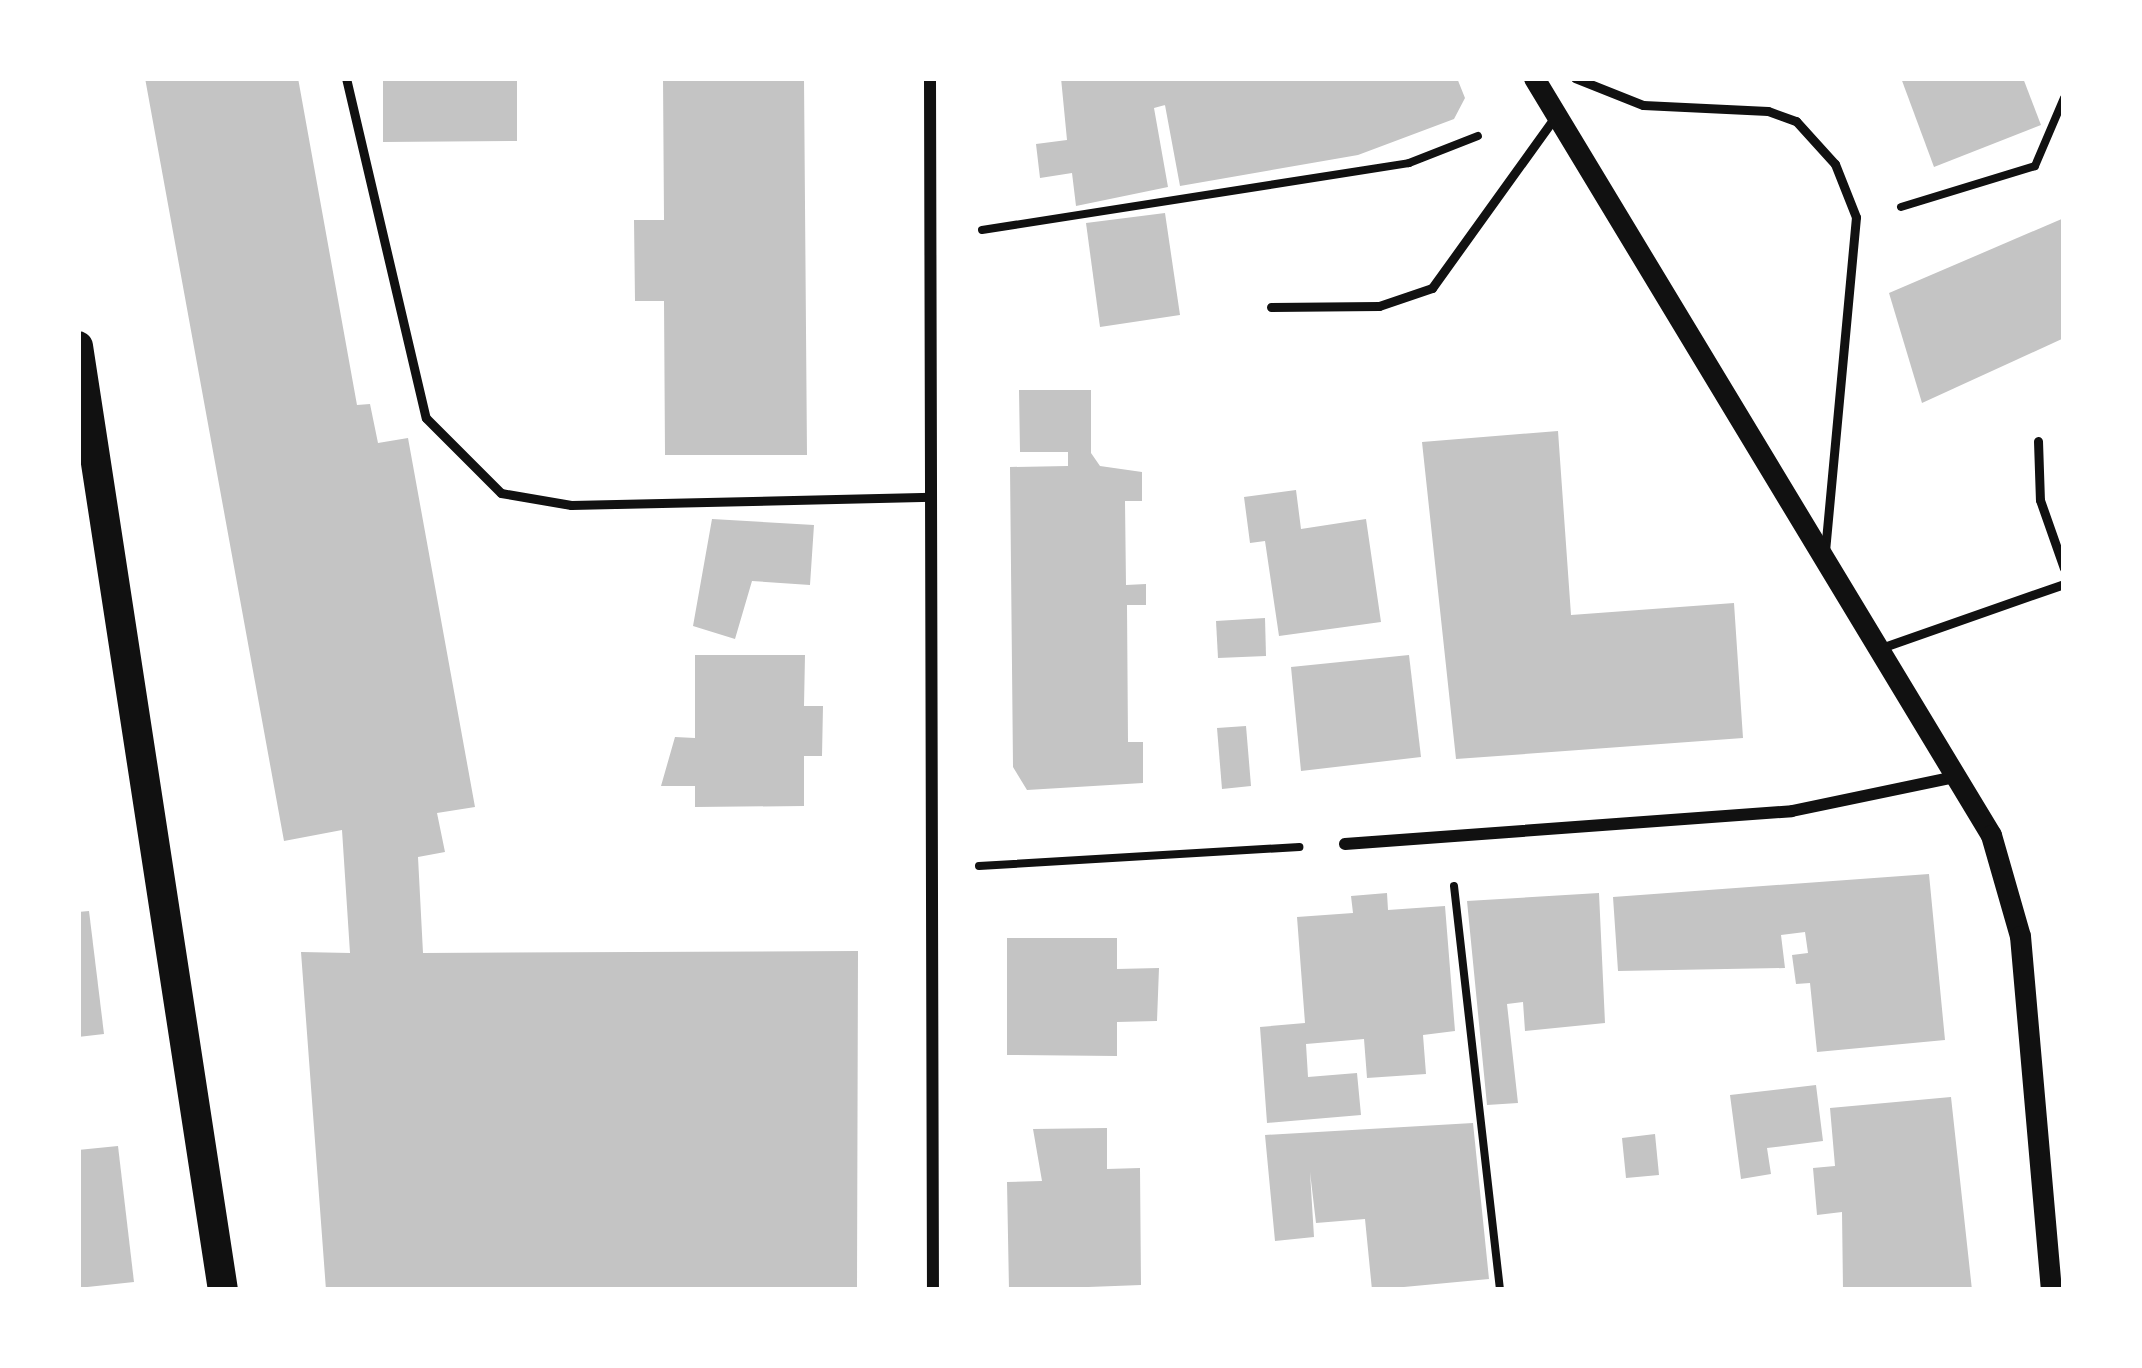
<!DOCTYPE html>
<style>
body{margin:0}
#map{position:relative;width:2142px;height:1368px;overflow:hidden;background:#fff;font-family:Montserrat,sans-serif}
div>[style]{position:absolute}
.building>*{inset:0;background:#c4c4c4}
.path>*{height:8px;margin:-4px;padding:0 4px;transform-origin:4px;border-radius:4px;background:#111}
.service>*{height:9px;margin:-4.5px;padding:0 4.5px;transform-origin:4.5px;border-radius:4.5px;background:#111}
.minor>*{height:12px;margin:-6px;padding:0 6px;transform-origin:6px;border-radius:6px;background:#111}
.tertiary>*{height:21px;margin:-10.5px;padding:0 10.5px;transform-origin:10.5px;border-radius:10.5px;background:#111}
.primary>*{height:30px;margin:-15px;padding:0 15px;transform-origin:15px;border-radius:15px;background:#111}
span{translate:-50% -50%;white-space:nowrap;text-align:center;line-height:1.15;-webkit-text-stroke:12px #fff;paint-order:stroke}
.frame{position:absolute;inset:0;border:81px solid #fff;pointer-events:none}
</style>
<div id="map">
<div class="building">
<i style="clip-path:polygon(145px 78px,298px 78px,357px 405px,370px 404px,378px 443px,408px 438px,475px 807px,437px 813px,445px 852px,418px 857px,423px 953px,858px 951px,857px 1290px,326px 1290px,301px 952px,350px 953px,342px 830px,284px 841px)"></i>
<i style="clip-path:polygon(383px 78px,517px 78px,517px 141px,383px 142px)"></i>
<i style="clip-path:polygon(663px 78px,804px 78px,807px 455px,665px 455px,664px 301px,635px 301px,634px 220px,664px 220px)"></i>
<i style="clip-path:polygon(1061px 78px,1457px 78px,1465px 98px,1454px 119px,1358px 155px,1180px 186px,1162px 89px,1165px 105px,1154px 108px,1168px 187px,1076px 206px,1072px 173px,1040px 178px,1036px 144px,1067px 140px)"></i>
<i style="clip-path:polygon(1901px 78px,2023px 78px,2041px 125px,1934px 167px)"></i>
<i style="clip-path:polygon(1165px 213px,1180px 315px,1100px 327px,1086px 223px)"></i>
<i style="clip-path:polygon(2064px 218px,2064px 338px,1922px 403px,1889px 293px)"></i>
<i style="clip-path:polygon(1019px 390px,1091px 390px,1091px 453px,1100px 466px,1142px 472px,1142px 501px,1125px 501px,1126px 585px,1146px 584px,1146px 605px,1127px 605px,1128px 742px,1143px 742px,1143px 783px,1027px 790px,1013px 767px,1010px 467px,1068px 466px,1068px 452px,1020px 452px)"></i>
<i style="clip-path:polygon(1558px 431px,1571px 615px,1734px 603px,1743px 738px,1456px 759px,1422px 442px)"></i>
<i style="clip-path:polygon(1296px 490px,1301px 529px,1366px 519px,1381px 622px,1279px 636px,1265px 541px,1250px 543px,1244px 497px)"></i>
<i style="clip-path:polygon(712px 519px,814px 525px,810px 585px,752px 581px,735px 639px,693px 626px)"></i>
<i style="clip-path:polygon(1265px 618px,1266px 656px,1218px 658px,1216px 621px)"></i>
<i style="clip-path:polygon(695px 655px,805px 655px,804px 706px,823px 706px,822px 756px,804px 756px,804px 806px,695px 807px,695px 786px,661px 786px,675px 737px,695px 738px)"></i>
<i style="clip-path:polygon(1409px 655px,1421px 757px,1301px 771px,1291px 667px)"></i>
<i style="clip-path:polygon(1246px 726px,1251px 786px,1222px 789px,1217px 728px)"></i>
<i style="clip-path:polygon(1929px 874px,1945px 1040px,1817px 1052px,1810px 983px,1796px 984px,1792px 955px,1808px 953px,1805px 932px,1781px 935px,1785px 968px,1618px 971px,1613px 897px)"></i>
<i style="clip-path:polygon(1387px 893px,1388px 910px,1445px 906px,1455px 1031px,1423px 1035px,1426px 1074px,1367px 1078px,1364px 1039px,1306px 1044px,1308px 1077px,1357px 1073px,1361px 1115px,1267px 1123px,1260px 1027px,1305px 1023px,1297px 917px,1353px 913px,1351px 896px)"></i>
<i style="clip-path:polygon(1599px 893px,1605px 1023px,1525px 1031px,1523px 1002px,1507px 1004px,1518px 1103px,1487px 1105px,1467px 901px)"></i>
<i style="clip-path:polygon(89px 911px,104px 1034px,78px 1037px,78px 912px)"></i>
<i style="clip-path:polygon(1007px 938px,1117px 938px,1117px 969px,1159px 968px,1157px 1021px,1117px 1022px,1117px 1056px,1007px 1055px)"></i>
<i style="clip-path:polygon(1816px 1085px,1823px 1141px,1767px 1148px,1771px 1174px,1741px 1179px,1730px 1095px)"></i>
<i style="clip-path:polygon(1951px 1097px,1972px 1290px,1843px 1290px,1842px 1212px,1817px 1215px,1813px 1168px,1835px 1166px,1830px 1108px)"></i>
<i style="clip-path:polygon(1473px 1123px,1489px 1279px,1372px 1290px,1365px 1219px,1316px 1223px,1310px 1172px,1314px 1237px,1275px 1241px,1265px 1135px)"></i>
<i style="clip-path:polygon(1107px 1128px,1107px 1169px,1140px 1168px,1141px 1285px,1009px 1290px,1007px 1182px,1042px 1181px,1033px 1129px)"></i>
<i style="clip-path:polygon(1655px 1134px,1659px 1175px,1626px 1178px,1622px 1138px)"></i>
<i style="clip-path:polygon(118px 1146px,134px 1282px,78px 1288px,78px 1150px)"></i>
</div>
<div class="path">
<i style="left:1901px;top:207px;width:140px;rotate:-17deg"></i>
<i style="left:2035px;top:166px;width:74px;rotate:-66.9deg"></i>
<i style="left:982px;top:230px;width:432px;rotate:-8.9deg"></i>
<i style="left:1409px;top:163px;width:74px;rotate:-21.4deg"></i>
<i style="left:979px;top:866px;width:321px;rotate:-3.4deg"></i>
<i style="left:1454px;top:886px;width:407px;rotate:83.5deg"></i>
</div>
<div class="service">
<i style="left:346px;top:78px;width:349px;rotate:76.8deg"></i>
<i style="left:426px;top:418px;width:106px;rotate:45deg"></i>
<i style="left:501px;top:493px;width:71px;rotate:9.7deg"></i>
<i style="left:571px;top:505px;width:361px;rotate:-1.3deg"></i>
<i style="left:1575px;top:78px;width:73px;rotate:21.7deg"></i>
<i style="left:1643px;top:105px;width:125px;rotate:2.7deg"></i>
<i style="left:1768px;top:111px;width:30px;rotate:20deg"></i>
<i style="left:1796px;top:121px;width:58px;rotate:47.8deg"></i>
<i style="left:1835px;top:164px;width:57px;rotate:68.4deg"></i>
<i style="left:1856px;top:217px;width:335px;rotate:95.3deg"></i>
<i style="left:1271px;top:307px;width:108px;rotate:-0.5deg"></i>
<i style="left:1379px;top:306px;width:56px;rotate:-18.8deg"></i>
<i style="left:1432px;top:288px;width:209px;rotate:-54.3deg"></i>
<i style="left:2038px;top:441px;width:59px;rotate:88.1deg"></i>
<i style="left:2040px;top:500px;width:72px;rotate:70.6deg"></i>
<i style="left:1881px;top:648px;width:194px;rotate:-19.3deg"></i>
</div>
<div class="minor">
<i style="left:930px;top:78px;width:1212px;rotate:89.86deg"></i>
<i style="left:1345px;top:844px;width:448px;rotate:-4.2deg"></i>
<i style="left:1792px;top:811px;width:167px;rotate:-11.8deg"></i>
</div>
<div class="tertiary">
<i style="left:1534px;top:78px;width:884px;rotate:58.88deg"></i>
<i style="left:1991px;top:835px;width:105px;rotate:74deg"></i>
<i style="left:2020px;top:936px;width:355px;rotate:85deg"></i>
</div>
<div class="primary">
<i style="left:78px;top:346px;width:955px;rotate:81.27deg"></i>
</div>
<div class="frame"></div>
</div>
